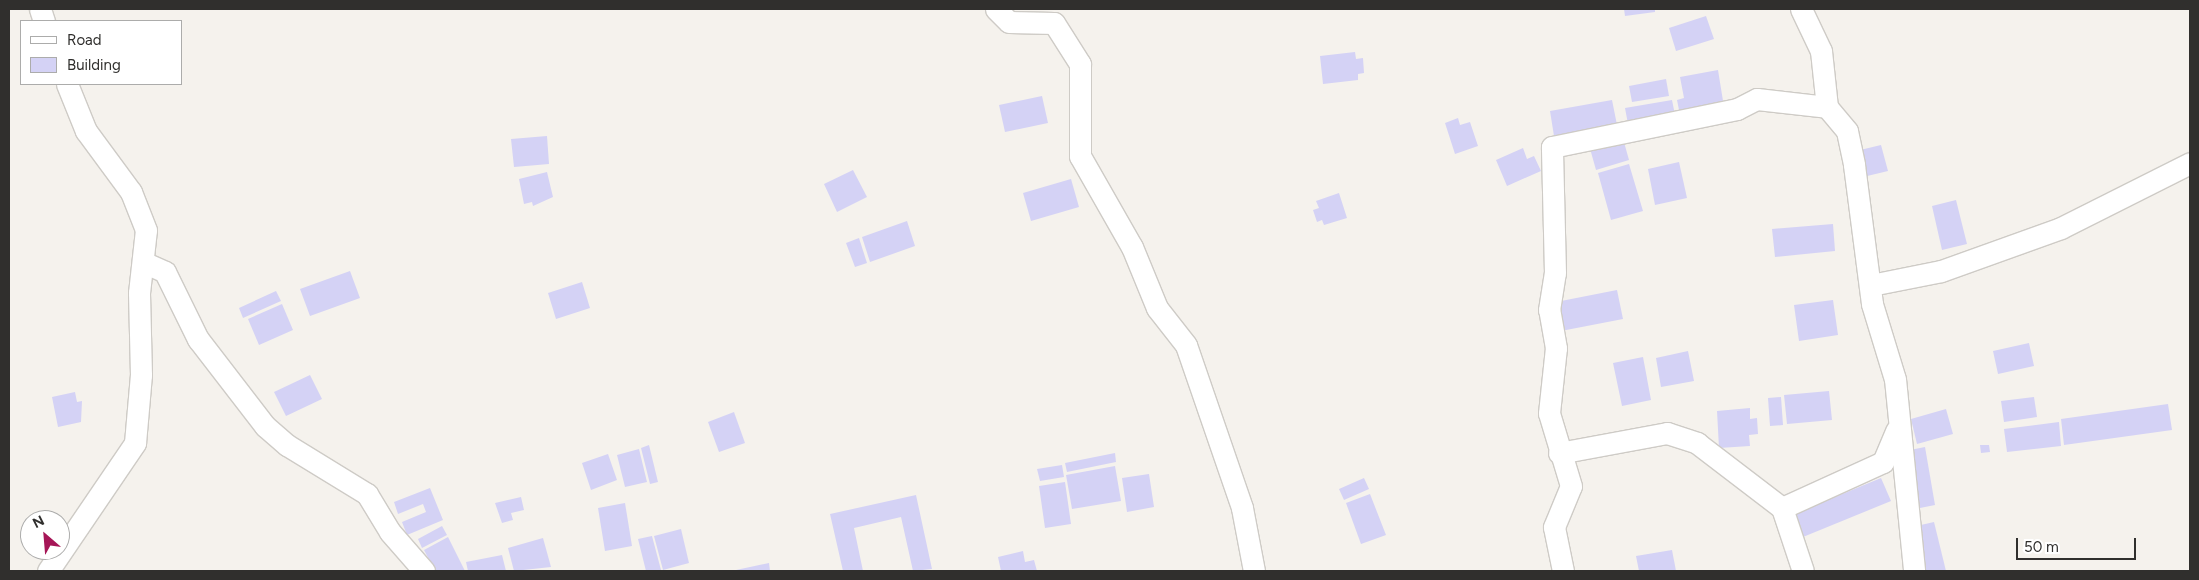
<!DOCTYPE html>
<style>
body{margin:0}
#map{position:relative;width:2199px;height:580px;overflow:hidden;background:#f5f2ed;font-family:Figtree,sans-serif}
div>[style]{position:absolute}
.building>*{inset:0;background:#d4d2f5}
.roads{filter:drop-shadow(1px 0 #cecbc6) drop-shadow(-1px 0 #cecbc6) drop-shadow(0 1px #cecbc6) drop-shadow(0 -1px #cecbc6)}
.minor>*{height:21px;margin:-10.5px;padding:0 10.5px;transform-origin:10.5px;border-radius:10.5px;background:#fff}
span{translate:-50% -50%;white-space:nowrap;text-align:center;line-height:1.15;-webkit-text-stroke:4px #fff;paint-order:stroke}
.frame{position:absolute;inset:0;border:10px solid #302f2d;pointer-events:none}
.legend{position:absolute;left:20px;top:20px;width:162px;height:65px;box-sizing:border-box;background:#fff;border:1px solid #acacab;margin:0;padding:6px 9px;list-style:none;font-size:15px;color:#302f2d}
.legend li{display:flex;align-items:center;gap:10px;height:25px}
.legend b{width:25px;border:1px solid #acacab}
.north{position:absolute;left:20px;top:510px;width:50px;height:50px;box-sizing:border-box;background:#fff;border:1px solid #acacab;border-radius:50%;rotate:333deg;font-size:14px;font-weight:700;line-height:20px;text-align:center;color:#302f2d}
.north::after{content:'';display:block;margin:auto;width:18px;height:22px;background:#a61657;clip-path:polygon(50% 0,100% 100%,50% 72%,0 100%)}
.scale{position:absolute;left:2016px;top:538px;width:120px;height:22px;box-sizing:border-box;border:2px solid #302f2d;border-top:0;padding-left:6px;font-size:15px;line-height:18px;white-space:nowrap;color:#302f2d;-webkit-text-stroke:4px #fff;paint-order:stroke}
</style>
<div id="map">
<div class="building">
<i style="clip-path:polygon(1624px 9px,1655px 9px,1655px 12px,1625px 16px)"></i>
<i style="clip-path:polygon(1706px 16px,1714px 39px,1676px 51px,1669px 28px)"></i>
<i style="clip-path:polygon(1355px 52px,1356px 59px,1363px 58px,1364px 73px,1358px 74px,1358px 80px,1323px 84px,1320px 56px)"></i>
<i style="clip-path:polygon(1718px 70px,1724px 107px,1680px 115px,1677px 100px,1684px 98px,1680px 77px)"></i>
<i style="clip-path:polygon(1666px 79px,1669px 96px,1632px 102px,1629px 86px)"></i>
<i style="clip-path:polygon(1042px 96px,1048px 123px,1005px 132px,999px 105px)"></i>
<i style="clip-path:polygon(1612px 100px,1617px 125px,1554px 136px,1550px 111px)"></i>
<i style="clip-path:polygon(1672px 100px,1675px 115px,1628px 124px,1625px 108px)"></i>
<i style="clip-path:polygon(1458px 118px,1460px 125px,1470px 122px,1478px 146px,1455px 154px,1445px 123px)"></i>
<i style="clip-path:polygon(1622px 135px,1629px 160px,1596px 170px,1589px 145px)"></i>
<i style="clip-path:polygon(547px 136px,549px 164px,514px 167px,511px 139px)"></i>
<i style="clip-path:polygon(1881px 145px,1888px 171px,1863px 177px,1856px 151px)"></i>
<i style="clip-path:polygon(1523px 148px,1527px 159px,1534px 156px,1541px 171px,1507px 186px,1496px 160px)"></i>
<i style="clip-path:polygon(1679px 162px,1687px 198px,1655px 205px,1648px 169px)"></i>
<i style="clip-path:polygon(1629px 164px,1643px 211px,1611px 220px,1598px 173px)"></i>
<i style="clip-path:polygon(853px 170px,867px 197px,837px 212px,824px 184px)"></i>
<i style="clip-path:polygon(547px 172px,553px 197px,533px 206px,532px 202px,524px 204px,519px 179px)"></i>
<i style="clip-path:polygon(1071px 179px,1079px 207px,1031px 221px,1023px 193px)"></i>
<i style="clip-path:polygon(1339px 193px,1347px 218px,1324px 225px,1322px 220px,1317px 222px,1313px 210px,1319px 208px,1316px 201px)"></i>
<i style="clip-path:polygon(1956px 200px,1967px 244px,1942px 250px,1932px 206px)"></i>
<i style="clip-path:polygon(907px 221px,915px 246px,870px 262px,862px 237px)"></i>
<i style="clip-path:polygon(1833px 224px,1835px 251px,1775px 257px,1772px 229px)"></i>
<i style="clip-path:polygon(859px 238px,867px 263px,855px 267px,846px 243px)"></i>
<i style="clip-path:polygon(350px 271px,360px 298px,310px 316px,300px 289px)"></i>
<i style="clip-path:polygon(582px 282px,590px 308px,556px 319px,548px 293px)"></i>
<i style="clip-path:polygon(1617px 290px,1623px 319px,1561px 331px,1556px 302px)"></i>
<i style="clip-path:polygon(276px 291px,281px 301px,243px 318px,239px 308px)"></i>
<i style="clip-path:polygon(1833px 300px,1838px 335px,1799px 341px,1794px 305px)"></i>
<i style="clip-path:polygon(282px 304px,293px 330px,259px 345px,248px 319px)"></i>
<i style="clip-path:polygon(2029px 343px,2034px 366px,1998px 374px,1993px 351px)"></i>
<i style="clip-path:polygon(1688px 351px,1694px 381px,1661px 387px,1656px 358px)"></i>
<i style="clip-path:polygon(1643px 357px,1651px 400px,1622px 406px,1613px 363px)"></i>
<i style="clip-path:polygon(310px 375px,322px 399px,286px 416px,274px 392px)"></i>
<i style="clip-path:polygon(1829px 391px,1832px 420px,1787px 424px,1784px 395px)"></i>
<i style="clip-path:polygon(75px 392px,77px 402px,82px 401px,81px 422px,58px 427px,52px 397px)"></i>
<i style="clip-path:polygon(1781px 397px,1783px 425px,1770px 426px,1768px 398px)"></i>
<i style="clip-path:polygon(2034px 397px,2037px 417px,2004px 422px,2001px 401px)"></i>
<i style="clip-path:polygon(2168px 404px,2172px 430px,2064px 445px,2061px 419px)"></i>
<i style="clip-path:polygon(1750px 408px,1750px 419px,1757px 418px,1758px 434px,1749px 435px,1750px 446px,1719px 448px,1717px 411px)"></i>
<i style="clip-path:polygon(1946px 409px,1953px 434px,1917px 444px,1911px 419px)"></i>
<i style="clip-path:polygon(734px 412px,745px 443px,719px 452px,708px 422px)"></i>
<i style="clip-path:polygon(2059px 422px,2061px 446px,2007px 452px,2004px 429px)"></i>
<i style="clip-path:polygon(649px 445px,658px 482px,650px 484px,641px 448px)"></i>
<i style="clip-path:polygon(1980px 445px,1989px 445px,1990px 452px,1981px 453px)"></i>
<i style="clip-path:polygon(1925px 447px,1935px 505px,1915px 509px,1905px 451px)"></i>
<i style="clip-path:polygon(639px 449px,647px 482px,625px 487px,617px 455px)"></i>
<i style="clip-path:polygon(1115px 453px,1116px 462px,1067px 472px,1065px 463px)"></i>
<i style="clip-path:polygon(608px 454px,617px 480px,591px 490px,582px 463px)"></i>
<i style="clip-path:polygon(1062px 465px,1064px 477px,1040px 481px,1037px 469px)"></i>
<i style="clip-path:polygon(1115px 466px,1121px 501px,1072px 509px,1066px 475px)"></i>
<i style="clip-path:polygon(1149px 474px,1154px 507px,1127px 512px,1122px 478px)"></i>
<i style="clip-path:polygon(1364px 478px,1369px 489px,1344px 500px,1339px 489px)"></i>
<i style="clip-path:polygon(1881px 478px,1891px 501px,1803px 537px,1794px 514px)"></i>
<i style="clip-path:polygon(1065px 482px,1071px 524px,1045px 528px,1039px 486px)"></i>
<i style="clip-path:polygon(430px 488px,443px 520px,407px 535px,402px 522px,426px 512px,423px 504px,398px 514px,394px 502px)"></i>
<i style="clip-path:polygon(1370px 494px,1386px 535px,1361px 544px,1346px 503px)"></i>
<i style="clip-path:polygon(916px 495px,932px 569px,913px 571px,901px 517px,854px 528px,863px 571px,843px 571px,830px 514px)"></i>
<i style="clip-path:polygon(521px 497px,524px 510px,511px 513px,513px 520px,502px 523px,495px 503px)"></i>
<i style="clip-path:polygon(625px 503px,632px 546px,605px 551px,598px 508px)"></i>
<i style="clip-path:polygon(1934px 522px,1946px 571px,1923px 571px,1912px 527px)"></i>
<i style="clip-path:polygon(442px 526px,447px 535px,422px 548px,418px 539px)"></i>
<i style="clip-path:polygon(681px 529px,689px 563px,663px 570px,654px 536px)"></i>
<i style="clip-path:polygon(652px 536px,661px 570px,646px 571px,638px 539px)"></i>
<i style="clip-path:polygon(448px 537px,465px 571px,435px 571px,424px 550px)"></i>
<i style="clip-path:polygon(543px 538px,551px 567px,514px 571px,508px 548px)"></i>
<i style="clip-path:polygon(1672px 550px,1676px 571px,1639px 571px,1636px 556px)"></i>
<i style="clip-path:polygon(1023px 551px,1025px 562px,1034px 560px,1037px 571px,1001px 571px,998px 557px)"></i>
<i style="clip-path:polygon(502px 555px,506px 571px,468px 571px,466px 562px)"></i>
<i style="clip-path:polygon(769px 563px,770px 571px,736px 571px,736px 570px)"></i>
</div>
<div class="roads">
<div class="minor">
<i style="left:40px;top:9px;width:13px;rotate:72deg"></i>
<i style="left:996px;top:9px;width:18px;rotate:45deg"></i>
<i style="left:1009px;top:22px;width:45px;rotate:1.3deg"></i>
<i style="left:1054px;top:23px;width:49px;rotate:57.6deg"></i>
<i style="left:1080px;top:64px;width:92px;rotate:90deg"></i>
<i style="left:1080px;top:156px;width:105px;rotate:60.3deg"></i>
<i style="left:1132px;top:247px;width:66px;rotate:67.7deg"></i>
<i style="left:1157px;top:308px;width:47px;rotate:51.9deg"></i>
<i style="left:1186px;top:345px;width:172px;rotate:71deg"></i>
<i style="left:1242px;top:508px;width:64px;rotate:79.2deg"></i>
<i style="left:1801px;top:9px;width:47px;rotate:64.5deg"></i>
<i style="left:1821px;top:51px;width:56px;rotate:83.9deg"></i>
<i style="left:1827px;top:107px;width:31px;rotate:50deg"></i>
<i style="left:1847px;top:131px;width:35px;rotate:78deg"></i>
<i style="left:1854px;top:165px;width:140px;rotate:82.6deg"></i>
<i style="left:1872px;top:304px;width:78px;rotate:73deg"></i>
<i style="left:1895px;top:379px;width:193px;rotate:84.3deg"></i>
<i style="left:143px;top:262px;width:24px;rotate:24deg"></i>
<i style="left:165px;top:272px;width:75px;rotate:63.8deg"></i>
<i style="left:198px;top:339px;width:110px;rotate:52.4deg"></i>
<i style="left:265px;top:426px;width:29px;rotate:41deg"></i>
<i style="left:287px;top:445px;width:94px;rotate:31.5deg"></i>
<i style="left:367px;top:494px;width:44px;rotate:58.8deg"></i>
<i style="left:390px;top:532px;width:52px;rotate:48.9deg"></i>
<i style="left:1871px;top:285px;width:71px;rotate:-11.3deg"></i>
<i style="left:1941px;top:271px;width:127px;rotate:-19.7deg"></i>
<i style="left:2061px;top:228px;width:144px;rotate:-26.7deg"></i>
<i style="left:1559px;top:453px;width:110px;rotate:-10.5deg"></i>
<i style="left:1667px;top:433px;width:32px;rotate:18deg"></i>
<i style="left:1697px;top:443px;width:107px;rotate:37.4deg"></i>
<i style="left:1782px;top:508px;width:66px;rotate:71.6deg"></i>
<i style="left:1782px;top:508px;width:111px;rotate:-24.5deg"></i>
<i style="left:1883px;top:462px;width:34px;rotate:-67deg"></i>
<i style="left:48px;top:571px;width:155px;rotate:-55.8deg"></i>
<i style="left:135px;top:443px;width:68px;rotate:-85deg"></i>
<i style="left:141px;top:375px;width:82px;rotate:-91.4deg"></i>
<i style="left:139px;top:293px;width:63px;rotate:-83.7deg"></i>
<i style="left:146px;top:230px;width:41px;rotate:-111.5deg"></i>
<i style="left:131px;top:192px;width:76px;rotate:-126.4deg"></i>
<i style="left:86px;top:131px;width:51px;rotate:-112deg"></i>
<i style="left:1563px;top:571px;width:45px;rotate:-101.6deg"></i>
<i style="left:1554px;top:527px;width:44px;rotate:-67.5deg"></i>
<i style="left:1571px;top:486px;width:76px;rotate:-106.8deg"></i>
<i style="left:1549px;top:413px;width:65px;rotate:-83.9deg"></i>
<i style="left:1556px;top:348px;width:39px;rotate:-100deg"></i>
<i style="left:1549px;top:310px;width:37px;rotate:-81deg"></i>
<i style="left:1555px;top:273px;width:126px;rotate:-91.4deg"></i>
<i style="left:1552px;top:147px;width:189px;rotate:-11.6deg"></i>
<i style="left:1737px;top:109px;width:22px;rotate:-27deg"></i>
<i style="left:1757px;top:99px;width:70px;rotate:6.5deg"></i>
</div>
</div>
<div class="frame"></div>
<ul class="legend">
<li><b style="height:6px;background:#fff"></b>Road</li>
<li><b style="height:14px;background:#d4d2f5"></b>Building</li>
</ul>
<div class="north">N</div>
<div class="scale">50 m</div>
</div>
